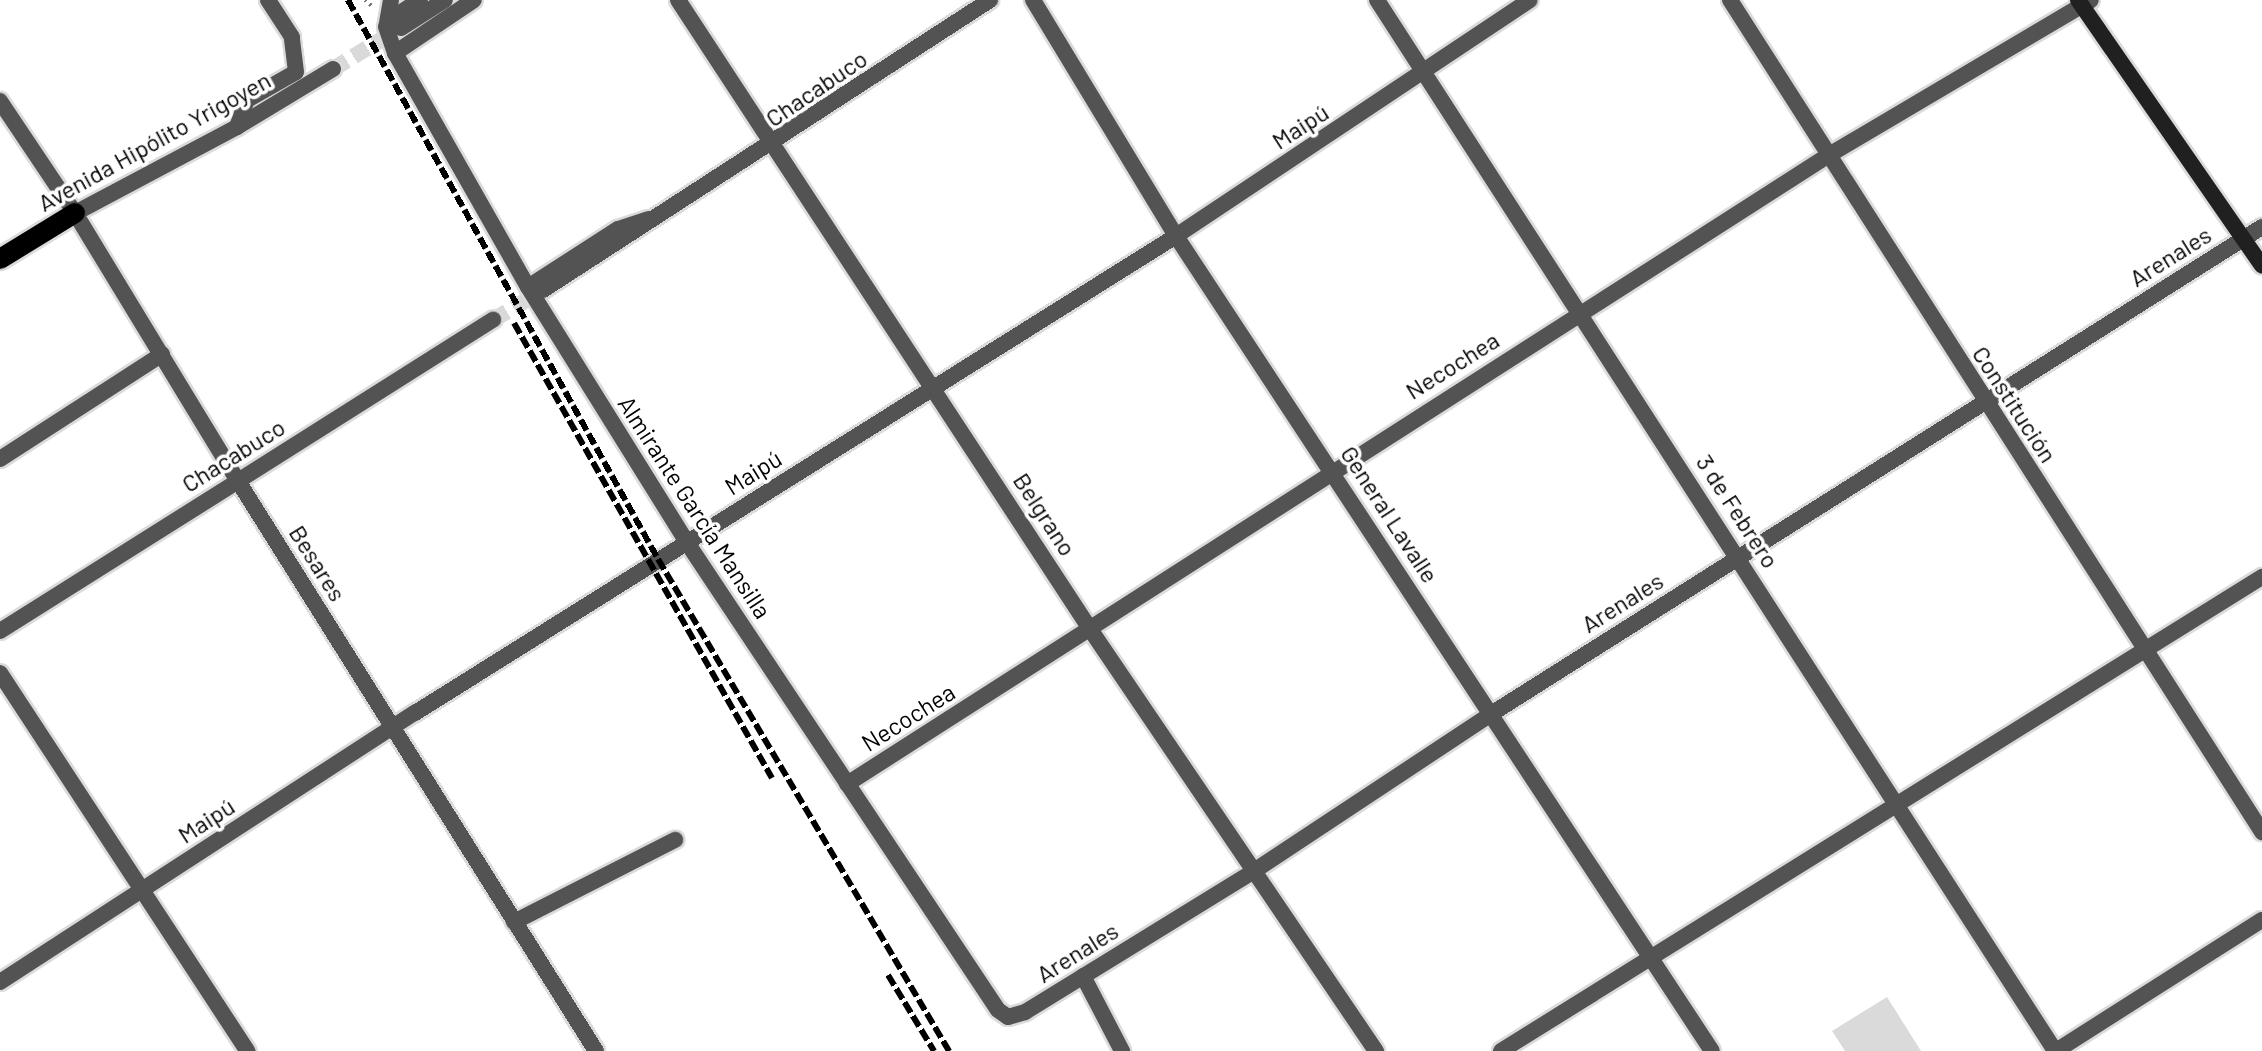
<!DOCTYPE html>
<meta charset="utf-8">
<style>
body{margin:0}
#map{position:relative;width:2262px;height:1051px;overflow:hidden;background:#fff;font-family:Barlow,sans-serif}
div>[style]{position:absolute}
.green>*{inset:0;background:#dadada}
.tertiary-tunnel>*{height:16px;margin-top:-8px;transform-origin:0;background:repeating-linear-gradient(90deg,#d9d9d9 0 16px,transparent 0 24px)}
.path>*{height:4px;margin-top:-2px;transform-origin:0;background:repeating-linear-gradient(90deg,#757575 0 2px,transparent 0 6px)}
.roads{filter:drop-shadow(2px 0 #dbdbdb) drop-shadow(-2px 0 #dbdbdb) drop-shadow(0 2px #dbdbdb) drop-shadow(0 -2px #dbdbdb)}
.minor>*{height:16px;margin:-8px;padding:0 8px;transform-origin:8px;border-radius:8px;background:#535353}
.tertiary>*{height:16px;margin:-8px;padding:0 8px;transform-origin:8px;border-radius:8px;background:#535353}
.secondary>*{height:16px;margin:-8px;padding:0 8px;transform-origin:8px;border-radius:8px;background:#202020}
.primary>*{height:20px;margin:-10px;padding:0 10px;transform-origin:10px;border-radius:10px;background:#000}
.rail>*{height:6px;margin-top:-3px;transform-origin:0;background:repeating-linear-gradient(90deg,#000 0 12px,transparent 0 16px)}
span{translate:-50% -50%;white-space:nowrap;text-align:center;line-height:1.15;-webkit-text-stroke:7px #fff;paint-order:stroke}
.street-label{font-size:24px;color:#000}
</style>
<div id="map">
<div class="green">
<i style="clip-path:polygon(1887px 997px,1921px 1051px,1845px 1051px,1832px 1031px)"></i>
</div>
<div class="tertiary-tunnel">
<i style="left:333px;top:69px;width:79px;rotate:-31.5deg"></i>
<i style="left:493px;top:320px;width:58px;rotate:-31deg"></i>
</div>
<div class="path">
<i style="left:365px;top:0;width:11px;rotate:41deg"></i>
</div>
<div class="roads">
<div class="minor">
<i style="left:391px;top:0;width:27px;rotate:100deg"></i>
<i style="left:386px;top:27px;width:28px;rotate:71deg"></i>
<i style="left:395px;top:53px;width:269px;rotate:60.4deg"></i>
<i style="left:528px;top:287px;width:299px;rotate:58.1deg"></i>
<i style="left:686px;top:541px;width:563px;rotate:56.37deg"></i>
<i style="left:998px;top:1010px;width:12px;rotate:35deg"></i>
<i style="left:1008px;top:1017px;width:18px;rotate:-16deg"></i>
<i style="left:1025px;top:1012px;width:273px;rotate:-31.6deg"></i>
<i style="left:1257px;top:869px;width:281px;rotate:-33.5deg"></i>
<i style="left:1491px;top:714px;width:912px;rotate:-32.28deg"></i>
<i style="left:678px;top:0;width:752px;rotate:56.77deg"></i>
<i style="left:1090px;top:629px;width:510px;rotate:55.87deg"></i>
<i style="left:1033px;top:0;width:276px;rotate:58.8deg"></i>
<i style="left:1176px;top:236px;width:975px;rotate:56.67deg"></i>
<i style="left:1377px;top:0;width:1251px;rotate:57.17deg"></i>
<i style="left:1730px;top:0;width:988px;rotate:57.4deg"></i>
<i style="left:389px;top:20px;width:37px;rotate:-33deg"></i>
<i style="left:395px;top:53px;width:95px;rotate:-33.9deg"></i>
<i style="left:0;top:101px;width:135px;rotate:56.2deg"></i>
<i style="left:237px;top:127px;width:29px;rotate:-70deg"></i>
<i style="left:247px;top:100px;width:56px;rotate:-29.7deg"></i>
<i style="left:296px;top:72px;width:35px;rotate:-97deg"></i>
<i style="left:292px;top:37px;width:44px;rotate:-123deg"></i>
<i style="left:528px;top:287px;width:107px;rotate:-32.8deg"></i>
<i style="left:618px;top:229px;width:32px;rotate:-18deg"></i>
<i style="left:0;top:459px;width:193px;rotate:-32.9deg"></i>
<i style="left:0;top:631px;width:281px;rotate:-32.2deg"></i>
<i style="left:238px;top:481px;width:673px;rotate:57.87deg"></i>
<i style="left:0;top:673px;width:452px;rotate:56.8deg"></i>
<i style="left:847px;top:784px;width:1166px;rotate:-32.64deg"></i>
<i style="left:1829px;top:155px;width:304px;rotate:-30.6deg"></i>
<i style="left:514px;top:922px;width:181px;rotate:-27deg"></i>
<i style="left:1083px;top:976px;width:85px;rotate:62.5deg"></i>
<i style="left:0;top:982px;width:495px;rotate:-33deg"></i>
<i style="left:415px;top:713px;width:898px;rotate:-32.08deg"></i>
<i style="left:1176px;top:236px;width:425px;rotate:-33.7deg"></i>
<i style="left:1501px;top:1051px;width:897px;rotate:-31.92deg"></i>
<i style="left:2056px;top:1051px;width:244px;rotate:-32.5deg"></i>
</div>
<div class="tertiary">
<i style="left:401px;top:28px;width:52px;rotate:-32.5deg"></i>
<i style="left:333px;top:69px;width:112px;rotate:148.9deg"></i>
<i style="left:237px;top:127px;width:183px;rotate:152deg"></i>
<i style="left:75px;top:213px;width:314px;rotate:58.7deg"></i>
<i style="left:238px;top:481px;width:302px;rotate:-32.3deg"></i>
<i style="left:543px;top:290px;width:533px;rotate:-32.97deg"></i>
</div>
<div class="secondary">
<i style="left:2078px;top:0;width:323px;rotate:55.3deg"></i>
</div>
<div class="primary">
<i style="left:0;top:259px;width:88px;rotate:-31.5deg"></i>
</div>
</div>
<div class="rail">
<i style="left:348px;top:0;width:639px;rotate:60.99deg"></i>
<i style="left:658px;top:559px;width:572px;rotate:59.4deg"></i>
<i style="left:514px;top:323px;width:523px;rotate:60.45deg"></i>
<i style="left:888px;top:975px;width:89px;rotate:58.8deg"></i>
</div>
<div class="street-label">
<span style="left:816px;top:88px;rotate:-34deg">Chacabuco</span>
<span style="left:1300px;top:126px;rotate:-33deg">Maipú</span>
<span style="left:154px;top:141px;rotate:-29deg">Avenida Hipólito Yrigoyen</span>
<span style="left:2170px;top:256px;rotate:-32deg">Arenales</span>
<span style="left:1452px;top:365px;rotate:-32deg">Necochea</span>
<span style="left:2015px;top:404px;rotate:57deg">Constitución</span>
<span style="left:233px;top:455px;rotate:-32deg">Chacabuco</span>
<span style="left:753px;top:472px;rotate:-32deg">Maipú</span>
<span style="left:695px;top:507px;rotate:57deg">Almirante García Mansilla</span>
<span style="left:1738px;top:511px;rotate:57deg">3 de Febrero</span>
<span style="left:1045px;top:514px;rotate:57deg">Belgrano</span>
<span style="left:1390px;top:514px;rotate:57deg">General Lavalle</span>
<span style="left:318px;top:563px;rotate:58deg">Besares</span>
<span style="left:1622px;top:602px;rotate:-32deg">Arenales</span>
<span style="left:908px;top:717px;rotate:-32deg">Necochea</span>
<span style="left:206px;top:820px;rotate:-33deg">Maipú</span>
<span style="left:1077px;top:952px;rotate:-32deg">Arenales</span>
</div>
</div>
